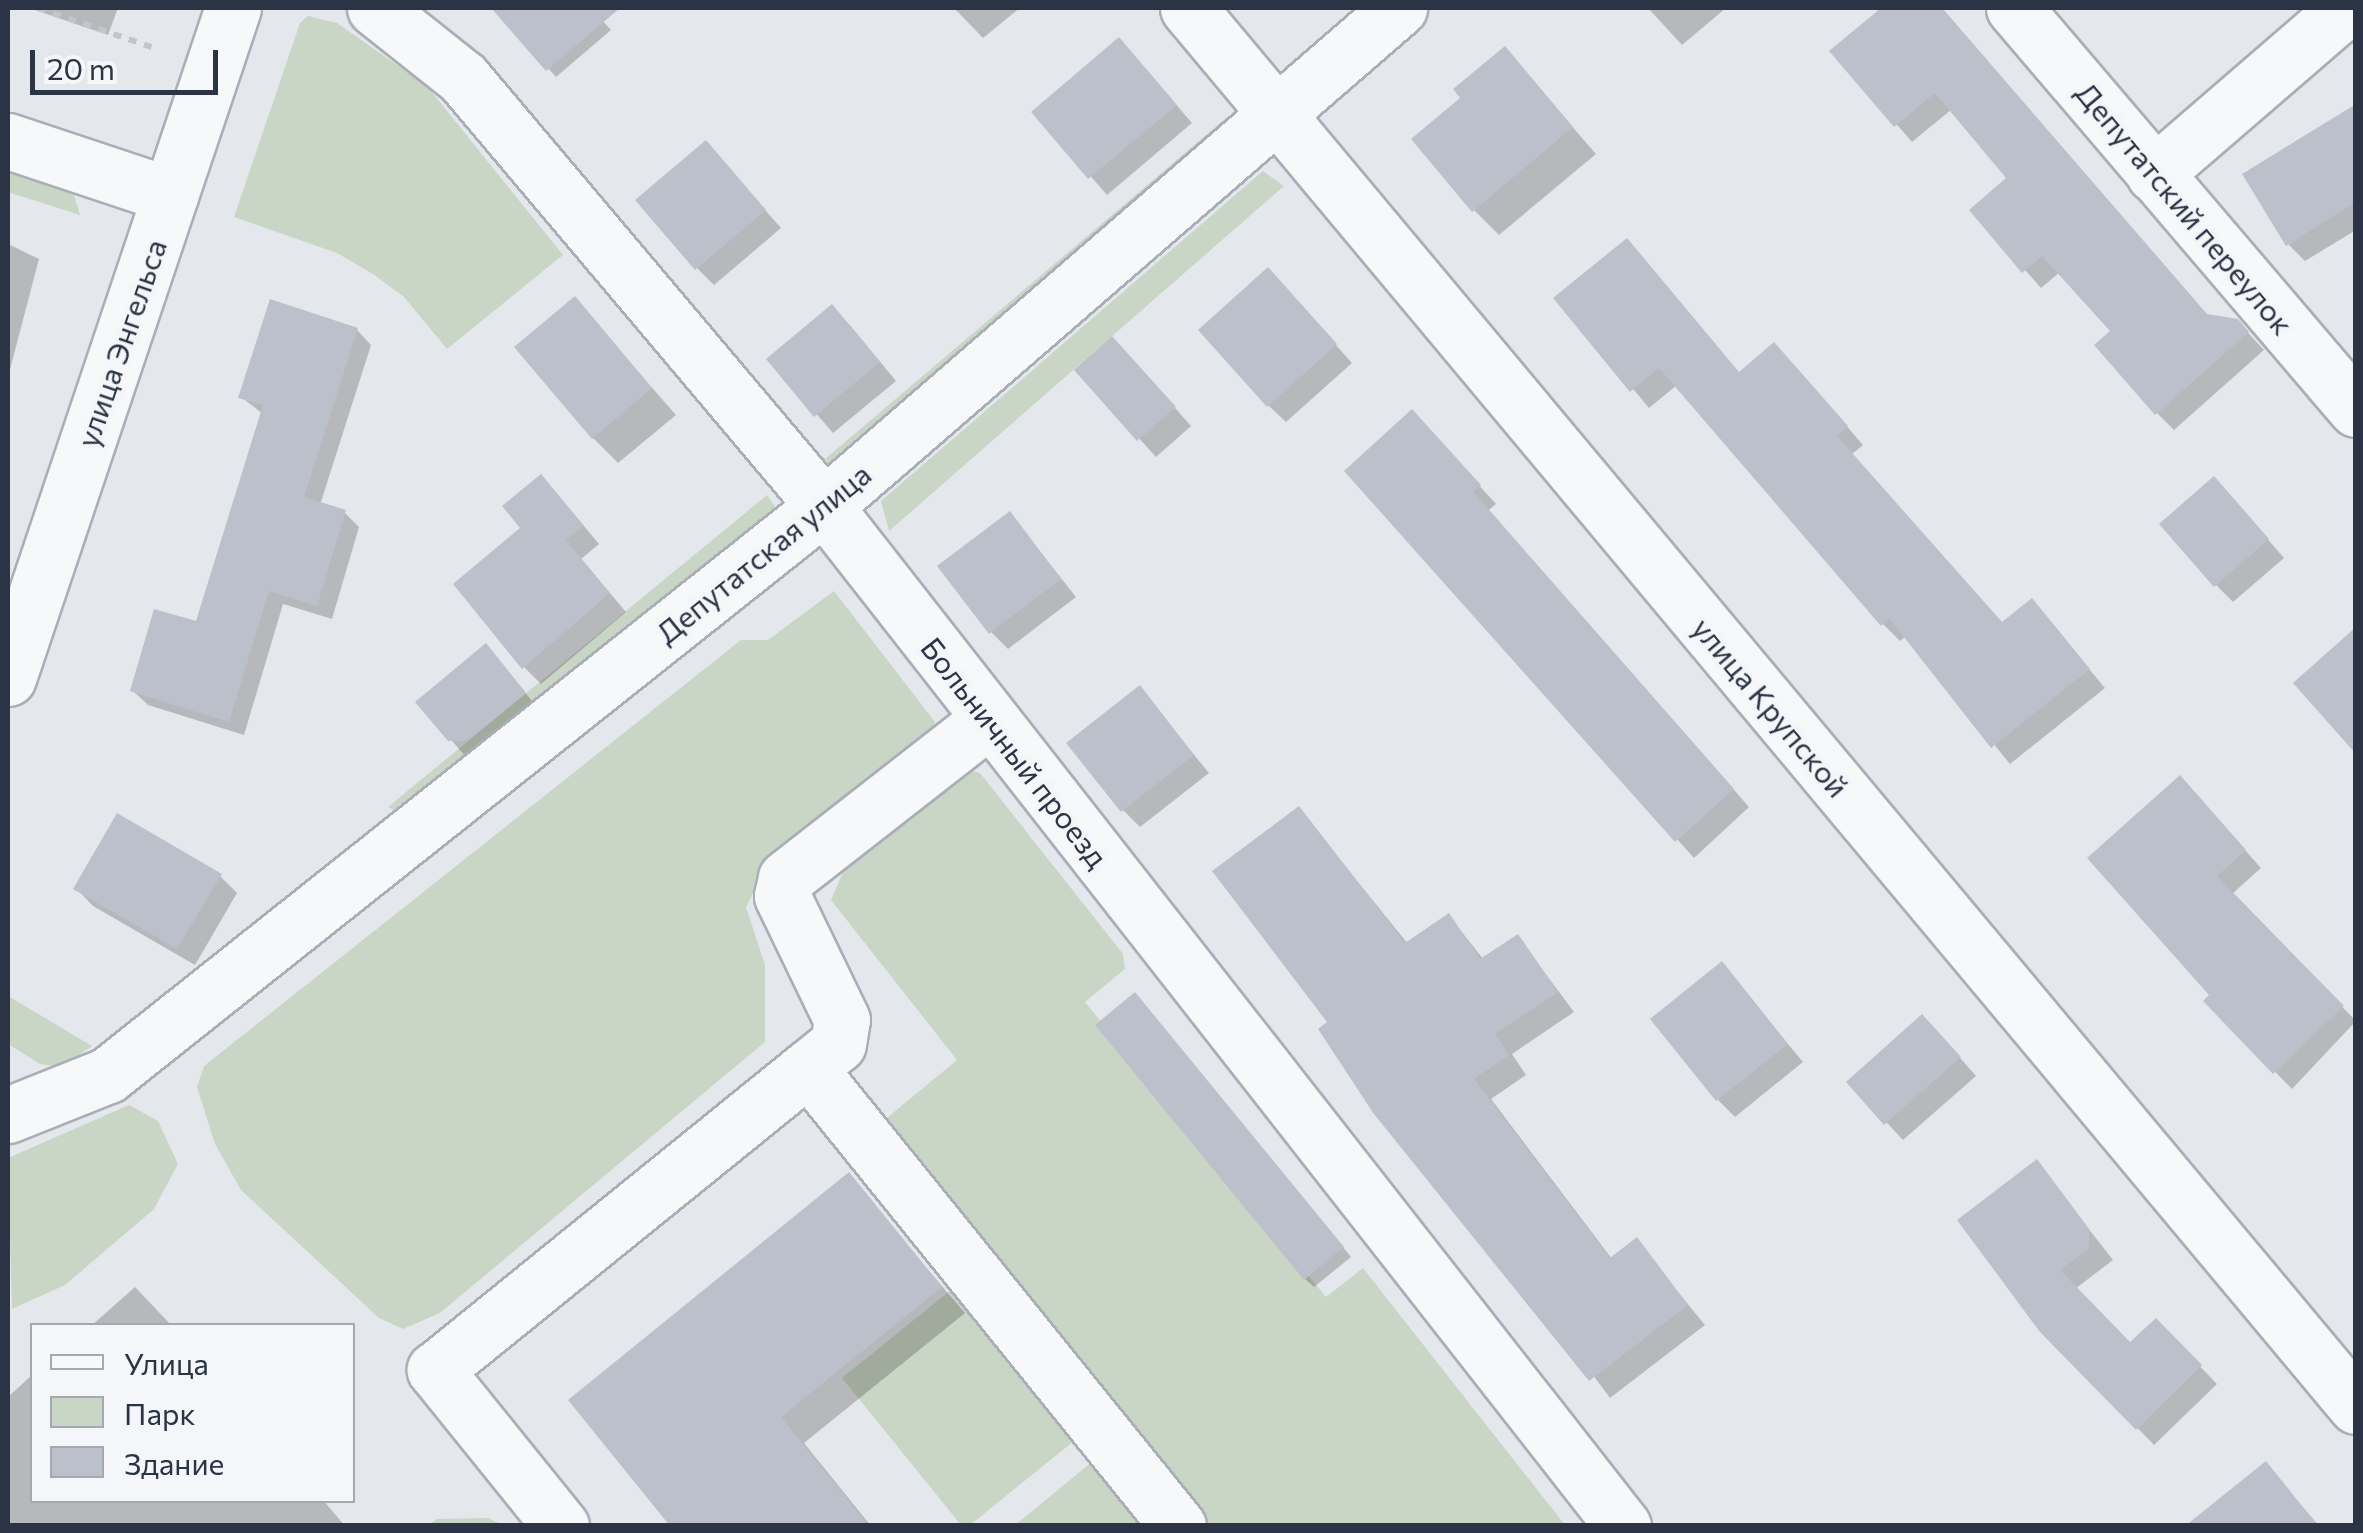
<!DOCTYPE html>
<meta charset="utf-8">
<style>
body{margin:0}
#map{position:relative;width:2363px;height:1533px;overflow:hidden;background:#e4e7ec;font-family:Commissioner,sans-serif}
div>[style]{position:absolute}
.green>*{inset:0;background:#c9d6c5}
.shadow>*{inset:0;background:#0003}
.building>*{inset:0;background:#bbc0ca}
.path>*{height:6px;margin-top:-3px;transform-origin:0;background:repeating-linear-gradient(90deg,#c2c5cb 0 8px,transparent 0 16px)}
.roads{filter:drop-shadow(2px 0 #a9aeb7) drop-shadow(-2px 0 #a9aeb7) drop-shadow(0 2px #a9aeb7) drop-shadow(0 -2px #a9aeb7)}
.minor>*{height:55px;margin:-27.5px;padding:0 27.5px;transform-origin:27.5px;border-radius:27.5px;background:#f7f8fa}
span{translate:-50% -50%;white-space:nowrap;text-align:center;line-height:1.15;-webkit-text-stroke:8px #f4f6f9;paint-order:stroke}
.street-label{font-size:30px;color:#2b3445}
.frame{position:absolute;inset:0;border:10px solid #2b3445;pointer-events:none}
.legend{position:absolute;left:30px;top:1323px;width:325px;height:180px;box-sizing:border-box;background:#f4f6f9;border:2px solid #a4a8b1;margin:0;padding:12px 18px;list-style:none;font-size:30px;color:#2b3445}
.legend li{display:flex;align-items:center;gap:20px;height:50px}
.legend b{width:50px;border:2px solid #a4a8b1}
.scale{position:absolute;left:30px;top:50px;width:188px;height:45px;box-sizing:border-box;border:5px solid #2b3445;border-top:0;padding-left:12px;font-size:30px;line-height:35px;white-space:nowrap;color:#2b3445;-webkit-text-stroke:8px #f4f6f9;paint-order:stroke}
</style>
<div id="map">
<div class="green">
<i style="clip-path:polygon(308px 16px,337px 23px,427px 86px,563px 255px,447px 349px,404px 297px,373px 274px,337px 253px,234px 217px,300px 23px)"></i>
<i style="clip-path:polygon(1226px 118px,1229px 123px,835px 465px,829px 464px,825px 459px)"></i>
<i style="clip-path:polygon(8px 169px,62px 187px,74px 195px,80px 215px,8px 192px)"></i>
<i style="clip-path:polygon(1263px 171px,1284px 186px,889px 531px,881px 501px)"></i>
<i style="clip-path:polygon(767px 495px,778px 511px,399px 813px,388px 807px)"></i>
<i style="clip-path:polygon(834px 591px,935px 722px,932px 732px,764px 873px,746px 907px,765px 965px,765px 1042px,440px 1313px,403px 1329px,379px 1318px,241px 1190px,215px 1144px,197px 1087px,204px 1066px,741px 640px,768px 640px)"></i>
<i style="clip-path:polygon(971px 770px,980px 773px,1123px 954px,1125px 969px,1085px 1002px,1326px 1297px,1363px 1268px,1565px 1525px,1209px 1525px,882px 1122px,957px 1060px,831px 900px,843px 872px)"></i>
<i style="clip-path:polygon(8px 996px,92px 1046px,61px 1067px,40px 1064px,8px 1044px)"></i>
<i style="clip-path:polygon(129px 1105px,158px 1121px,178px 1164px,154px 1209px,65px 1285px,12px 1309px,8px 1158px)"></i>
<i style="clip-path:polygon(952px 1289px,1074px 1441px,970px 1525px,961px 1525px,842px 1378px)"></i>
<i style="clip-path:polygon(1092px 1462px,1143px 1526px,1014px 1526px)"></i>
<i style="clip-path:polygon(488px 1518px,503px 1525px,428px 1525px,437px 1519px)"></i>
</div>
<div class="shadow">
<i style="clip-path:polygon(29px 8px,118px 8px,108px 35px)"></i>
<i style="clip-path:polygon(494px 8px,591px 8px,611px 30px,556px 77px)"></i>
<i style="clip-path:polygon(954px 8px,1020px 8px,983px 38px)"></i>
<i style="clip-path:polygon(1648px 8px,1726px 8px,1682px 45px)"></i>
<i style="clip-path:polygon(1885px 8px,1942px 8px,2208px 317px,2237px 321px,2264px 350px,2174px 430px,2157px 413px,2114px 331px,2060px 272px,2041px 288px,1972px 210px,2010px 178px,1952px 109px,1912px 142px,1833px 51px)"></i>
<i style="clip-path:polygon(1505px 49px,1596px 154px,1499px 235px,1474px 210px,1464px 98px)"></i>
<i style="clip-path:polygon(1136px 58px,1192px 123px,1107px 195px,1035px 112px)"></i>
<i style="clip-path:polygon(2356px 129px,2356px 230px,2305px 261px,2288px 244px)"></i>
<i style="clip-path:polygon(706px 143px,781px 228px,714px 285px,697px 268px)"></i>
<i style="clip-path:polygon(1627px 241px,1740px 374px,1791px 362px,1863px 445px,1852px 454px,2002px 624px,2032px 601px,2105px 688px,2010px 764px,1906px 636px,1900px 641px,1883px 624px,1677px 385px,1649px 408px,1557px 298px)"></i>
<i style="clip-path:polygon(8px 244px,39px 259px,8px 377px)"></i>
<i style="clip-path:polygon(1285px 288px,1352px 363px,1286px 422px,1268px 405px)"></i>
<i style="clip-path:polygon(575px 300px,676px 415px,618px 463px,593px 438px)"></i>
<i style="clip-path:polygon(849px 324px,896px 381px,833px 433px,769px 359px)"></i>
<i style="clip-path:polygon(357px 330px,371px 345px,320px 505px,345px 513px,359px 527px,332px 619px,283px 604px,244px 735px,148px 705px,133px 691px,198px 624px,263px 414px,241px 397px)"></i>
<i style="clip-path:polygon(1129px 356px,1191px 426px,1156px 457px,1077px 370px)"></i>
<i style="clip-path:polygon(1429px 430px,1496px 504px,1489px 510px,1749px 807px,1694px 858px,1347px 471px)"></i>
<i style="clip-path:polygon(558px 495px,599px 544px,581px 559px,626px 612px,541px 684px,524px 667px)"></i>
<i style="clip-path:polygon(2231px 497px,2284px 558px,2233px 602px,2216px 585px)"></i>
<i style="clip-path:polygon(1010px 514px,1076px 597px,1008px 649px,991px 632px)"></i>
<i style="clip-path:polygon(486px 646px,538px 708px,471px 763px,419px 702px)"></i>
<i style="clip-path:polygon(1140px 689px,1209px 773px,1140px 827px,1123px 810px)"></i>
<i style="clip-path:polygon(2197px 796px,2261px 868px,2232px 894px,2356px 1021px,2292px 1089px,2206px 1001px,2213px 995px)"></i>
<i style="clip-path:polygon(1299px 809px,1408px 944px,1449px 916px,1484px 960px,1518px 937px,1574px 1012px,1512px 1054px,1526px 1075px,1491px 1099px,1612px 1259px,1636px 1241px,1705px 1325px,1610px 1398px,1331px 1023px)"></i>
<i style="clip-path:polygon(220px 876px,237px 893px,195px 965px,93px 906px,76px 888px)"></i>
<i style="clip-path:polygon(1722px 965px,1803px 1062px,1735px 1117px,1718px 1100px)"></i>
<i style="clip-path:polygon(1143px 1003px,1351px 1257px,1314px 1287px,1305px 1279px)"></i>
<i style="clip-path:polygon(1939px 1034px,1976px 1076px,1903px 1140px,1849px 1082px)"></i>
<i style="clip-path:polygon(2037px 1163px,2113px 1260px,2075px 1289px,2131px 1346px,2156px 1321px,2217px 1384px,2154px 1445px,2042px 1330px)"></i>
<i style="clip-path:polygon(848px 1176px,965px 1313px,804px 1443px,871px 1526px,673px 1526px)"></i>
<i style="clip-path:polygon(135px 1287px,172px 1326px,91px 1326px)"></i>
<i style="clip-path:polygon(32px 1375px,32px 1500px,323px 1500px,345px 1526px,8px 1526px,8px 1397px)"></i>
<i style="clip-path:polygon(2266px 1464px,2319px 1526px,2189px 1526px)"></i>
</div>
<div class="building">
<i style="clip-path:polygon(491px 8px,620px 8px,546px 71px)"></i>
<i style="clip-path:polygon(1881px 8px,1942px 8px,2207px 314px,2238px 319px,2249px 332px,2155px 415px,2094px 345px,2110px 331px,2042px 256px,2022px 273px,1969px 210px,2006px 178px,1935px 93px,1894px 127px,1829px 51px)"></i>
<i style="clip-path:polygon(1119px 37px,1177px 105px,1088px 179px,1031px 112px)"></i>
<i style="clip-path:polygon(1505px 46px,1573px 127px,1472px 212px,1411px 139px,1460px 98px,1453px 89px)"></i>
<i style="clip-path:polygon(2356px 104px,2356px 202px,2286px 246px,2242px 174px)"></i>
<i style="clip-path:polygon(706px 140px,766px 210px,695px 270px,635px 200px)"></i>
<i style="clip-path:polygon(1627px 238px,1739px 372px,1774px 342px,1848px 426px,1837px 436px,2002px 622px,2032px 598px,2090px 669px,1991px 748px,1889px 618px,1881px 626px,1659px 368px,1630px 392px,1553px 298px)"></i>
<i style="clip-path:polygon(1268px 267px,1337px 344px,1267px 407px,1198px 330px)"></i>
<i style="clip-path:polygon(575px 296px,652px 388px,592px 439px,514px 347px)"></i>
<i style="clip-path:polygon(270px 299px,358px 328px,304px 497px,346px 510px,317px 606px,269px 591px,229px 722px,130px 691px,154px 609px,196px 621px,263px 405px,238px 398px)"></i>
<i style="clip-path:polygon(832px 304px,880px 362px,814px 417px,766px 359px)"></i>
<i style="clip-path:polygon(1112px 336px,1176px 407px,1137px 441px,1074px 370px)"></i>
<i style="clip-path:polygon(1412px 409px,1481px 485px,1473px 492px,1734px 789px,1675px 842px,1344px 471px)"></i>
<i style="clip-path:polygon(541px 474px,584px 526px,566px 540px,610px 593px,522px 669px,453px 584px,520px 528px,502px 506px)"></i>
<i style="clip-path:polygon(2214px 476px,2269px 539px,2214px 587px,2159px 524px)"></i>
<i style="clip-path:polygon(1010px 511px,1061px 579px,989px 634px,937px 566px)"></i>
<i style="clip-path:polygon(2356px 627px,2356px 754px,2293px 683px)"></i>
<i style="clip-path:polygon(486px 643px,526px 693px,467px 741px,448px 741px,415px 702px)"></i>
<i style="clip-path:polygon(1140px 685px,1194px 755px,1121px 812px,1066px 743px)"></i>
<i style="clip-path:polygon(2180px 775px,2246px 850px,2217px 876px,2344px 1006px,2273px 1074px,2203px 1001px,2209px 995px,2087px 858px)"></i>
<i style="clip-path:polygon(1299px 806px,1405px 943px,1449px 913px,1480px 959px,1518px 934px,1558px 992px,1495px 1034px,1509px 1055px,1474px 1079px,1610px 1258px,1637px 1237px,1688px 1305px,1589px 1381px,1374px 1114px,1318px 1029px,1327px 1022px,1212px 871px)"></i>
<i style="clip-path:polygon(117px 813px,222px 874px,177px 949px,73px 889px)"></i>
<i style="clip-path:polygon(1722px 961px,1788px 1044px,1716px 1101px,1650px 1019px)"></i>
<i style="clip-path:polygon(1135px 992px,1344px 1247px,1304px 1280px,1095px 1025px)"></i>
<i style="clip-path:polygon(1922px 1014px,1961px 1057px,1884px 1125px,1846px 1082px)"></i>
<i style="clip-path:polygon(2037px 1159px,2089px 1229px,2089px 1249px,2060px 1270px,2130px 1342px,2156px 1318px,2202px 1365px,2136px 1430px,2040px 1332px,1957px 1220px)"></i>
<i style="clip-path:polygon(849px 1172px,942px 1287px,781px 1417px,869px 1526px,670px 1526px,568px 1400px)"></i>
<i style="clip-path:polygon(2266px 1461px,2318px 1526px,2185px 1526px)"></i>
</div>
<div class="path">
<i style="left:38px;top:8px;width:126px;rotate:19deg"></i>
</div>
<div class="roads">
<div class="minor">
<i style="left:375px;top:8px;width:112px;rotate:38.5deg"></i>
<i style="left:463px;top:78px;width:560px;rotate:49.85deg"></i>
<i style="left:824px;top:506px;width:1296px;rotate:51.93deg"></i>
<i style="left:1188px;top:8px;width:1822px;rotate:50.12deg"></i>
<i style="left:2014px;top:8px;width:527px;rotate:49.54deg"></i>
<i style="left:8px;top:141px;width:171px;rotate:18.4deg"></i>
<i style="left:2154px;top:174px;width:254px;rotate:-40.8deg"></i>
<i style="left:8px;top:678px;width:707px;rotate:-71.44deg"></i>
<i style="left:808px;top:1068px;width:38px;rotate:-39deg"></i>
<i style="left:838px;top:1044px;width:24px;rotate:-81deg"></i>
<i style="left:842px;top:1020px;width:138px;rotate:-115.8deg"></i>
<i style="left:782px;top:896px;width:18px;rotate:-77deg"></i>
<i style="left:786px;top:878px;width:256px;rotate:-38deg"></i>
<i style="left:8px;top:1115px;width:108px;rotate:-21.8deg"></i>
<i style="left:108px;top:1075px;width:915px;rotate:-38.47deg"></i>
<i style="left:824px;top:506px;width:761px;rotate:-40.9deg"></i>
<i style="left:561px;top:1526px;width:201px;rotate:-128.9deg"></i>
<i style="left:435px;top:1370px;width:480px;rotate:-39deg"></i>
<i style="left:808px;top:1068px;width:589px;rotate:51.07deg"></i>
</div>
</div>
<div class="street-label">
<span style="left:2185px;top:208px;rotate:50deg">Депутатский переулок</span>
<span style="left:121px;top:343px;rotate:-71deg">улица Энгельса</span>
<span style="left:763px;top:553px;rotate:-39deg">Депутатская улица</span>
<span style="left:1771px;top:707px;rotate:50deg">улица Крупской</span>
<span style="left:1015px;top:752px;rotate:52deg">Больничный проезд</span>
</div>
<div class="frame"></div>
<ul class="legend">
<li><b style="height:12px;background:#f7f8fa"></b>Улица</li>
<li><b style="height:28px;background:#c9d6c5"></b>Парк</li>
<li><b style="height:28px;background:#bbc0ca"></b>Здание</li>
</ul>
<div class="scale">20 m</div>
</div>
